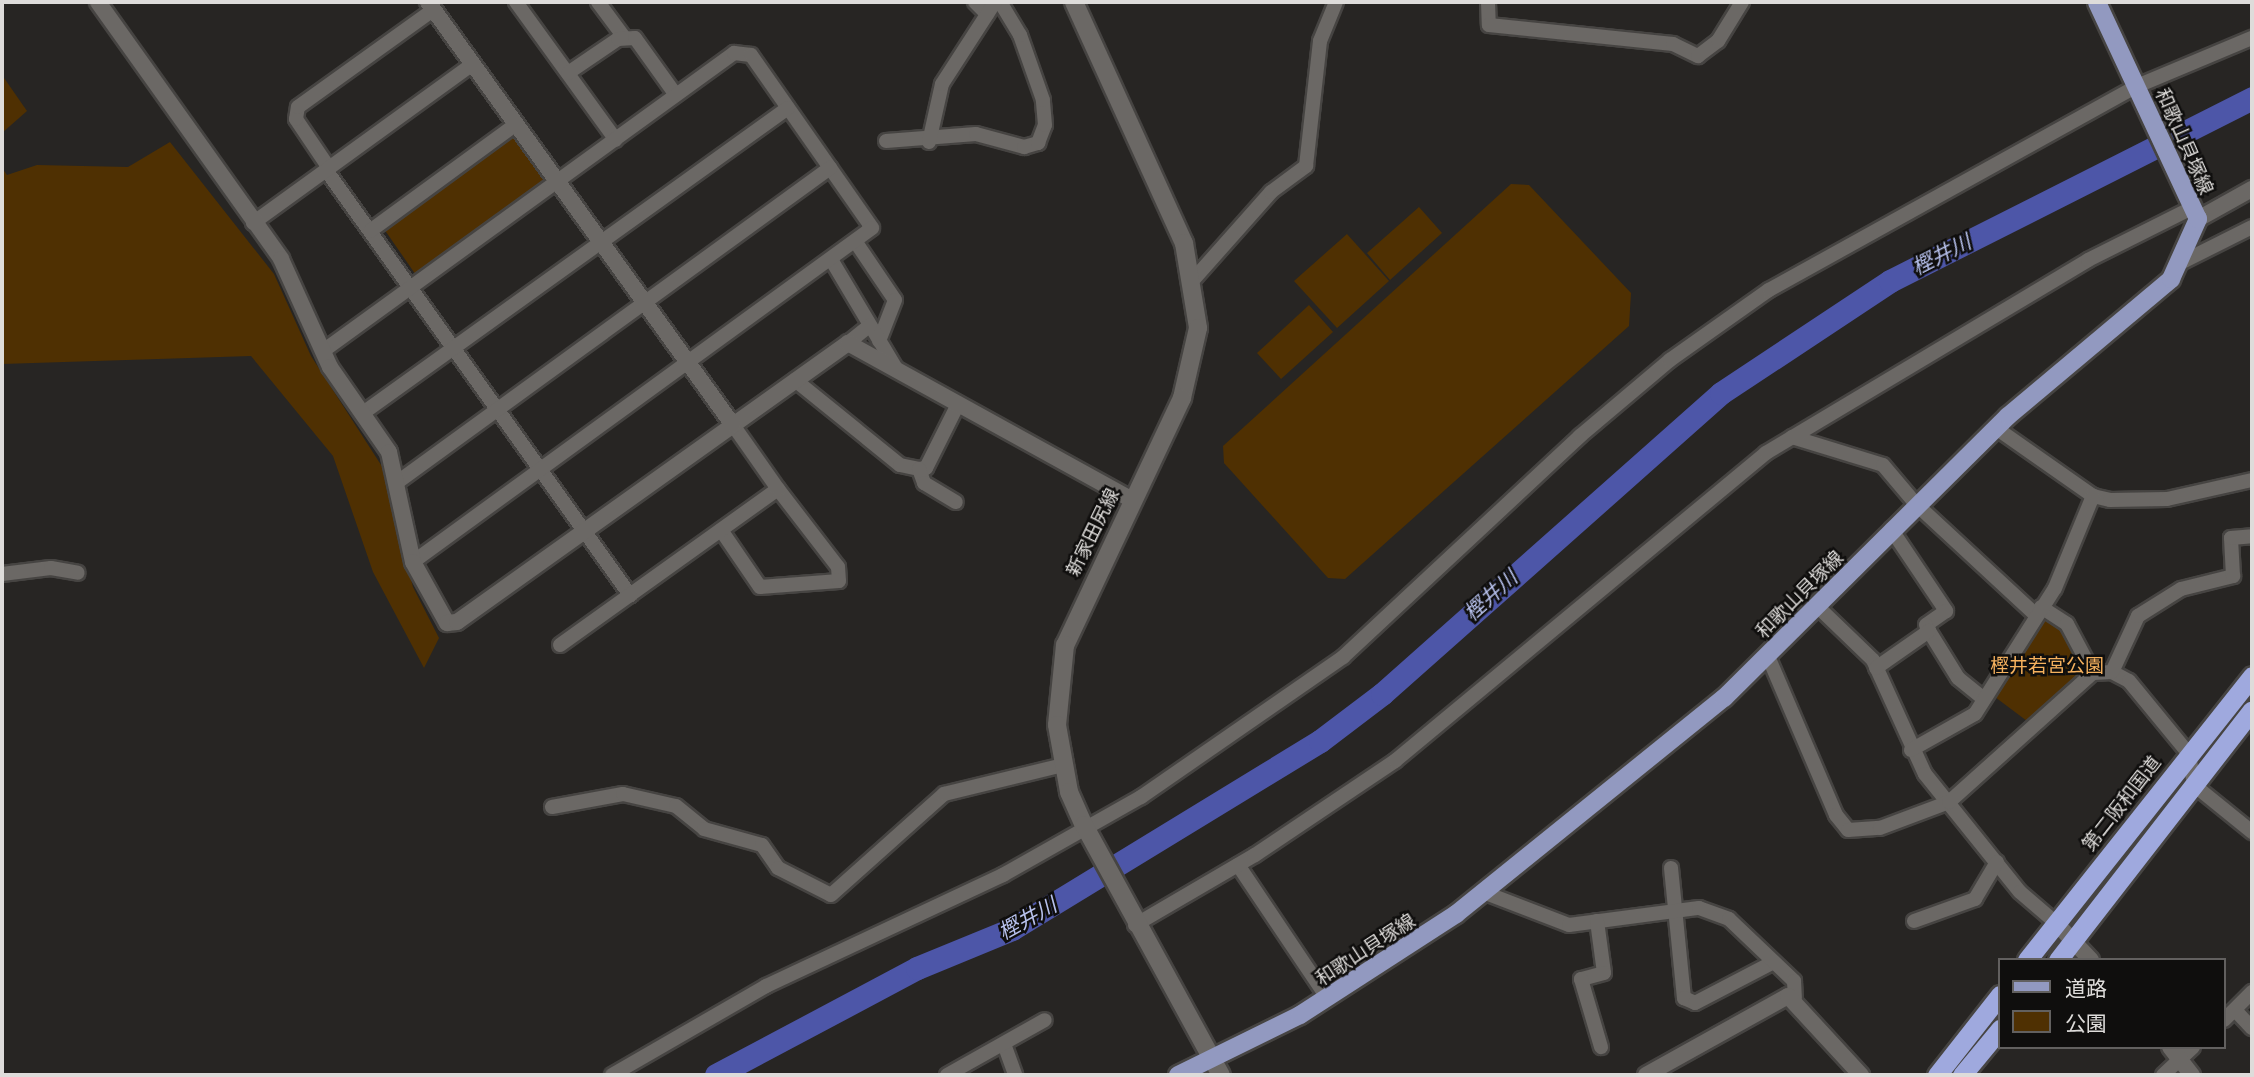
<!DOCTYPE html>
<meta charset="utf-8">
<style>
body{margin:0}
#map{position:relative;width:2254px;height:1077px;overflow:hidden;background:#272523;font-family:Barlow,"Noto Sans JP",sans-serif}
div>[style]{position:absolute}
.green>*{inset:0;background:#4f3002}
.river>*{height:23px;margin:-11.5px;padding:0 11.5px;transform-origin:11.5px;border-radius:11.5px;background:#4d56a8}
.roads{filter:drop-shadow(2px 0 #464442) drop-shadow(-2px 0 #464442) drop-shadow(0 2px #464442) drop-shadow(0 -2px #464442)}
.minor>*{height:14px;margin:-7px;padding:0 7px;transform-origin:7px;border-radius:7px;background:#6b6865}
.tertiary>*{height:16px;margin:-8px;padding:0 8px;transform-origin:8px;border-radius:8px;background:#6b6865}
.secondary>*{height:18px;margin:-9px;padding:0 9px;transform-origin:9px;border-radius:9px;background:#6b6865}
.primary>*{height:18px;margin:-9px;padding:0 9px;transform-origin:9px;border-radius:9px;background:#9299c0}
.trunk>*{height:19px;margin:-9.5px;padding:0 9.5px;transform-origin:9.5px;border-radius:9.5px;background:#9fa9de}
span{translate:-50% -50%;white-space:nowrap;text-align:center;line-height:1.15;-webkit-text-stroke:5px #0f0e0d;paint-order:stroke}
.street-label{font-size:19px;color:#dedcda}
.park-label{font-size:19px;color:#f5b15e}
.water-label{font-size:21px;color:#b7c1ed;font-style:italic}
.frame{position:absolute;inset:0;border:4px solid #dedcda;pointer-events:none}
.legend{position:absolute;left:1998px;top:958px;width:228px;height:91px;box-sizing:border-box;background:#0f0e0d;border:2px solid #62605f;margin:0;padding:9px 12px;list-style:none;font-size:21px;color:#dedcda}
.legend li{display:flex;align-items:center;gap:14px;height:35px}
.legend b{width:35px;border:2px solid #62605f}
</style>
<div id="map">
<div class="green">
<i style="clip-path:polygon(2px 75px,27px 111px,2px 133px)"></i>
<i style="clip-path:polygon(514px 130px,551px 182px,418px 278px,384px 229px)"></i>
<i style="clip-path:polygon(170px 142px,274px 274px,311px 356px,383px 468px,413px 587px,439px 638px,424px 668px,373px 572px,333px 456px,251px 356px,2px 364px,2px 168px,7px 175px,37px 165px,128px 167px)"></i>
<i style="clip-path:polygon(1511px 184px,1529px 185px,1631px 293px,1629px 326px,1345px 579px,1328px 578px,1224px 463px,1223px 446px)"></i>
<i style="clip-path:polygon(1419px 207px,1442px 233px,1390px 280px,1367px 253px)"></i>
<i style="clip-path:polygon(1347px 234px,1389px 281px,1337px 328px,1294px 281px)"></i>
<i style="clip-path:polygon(1309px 305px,1333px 332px,1281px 379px,1257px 353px)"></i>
<i style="clip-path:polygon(2043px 613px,2066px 628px,2086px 673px,2027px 721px,1991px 694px)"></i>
</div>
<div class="river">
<i style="left:716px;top:1075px;width:228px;rotate:-28deg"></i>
<i style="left:917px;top:968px;width:103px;rotate:-22.3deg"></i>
<i style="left:1012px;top:929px;width:361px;rotate:-31.4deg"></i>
<i style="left:1320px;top:741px;width:78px;rotate:-37.2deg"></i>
<i style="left:1382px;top:694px;width:453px;rotate:-41.6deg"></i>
<i style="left:1721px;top:393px;width:203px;rotate:-33.5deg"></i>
<i style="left:1890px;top:281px;width:406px;rotate:-26.8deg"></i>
</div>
<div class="roads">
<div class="minor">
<i style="left:516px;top:2px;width:170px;rotate:54.1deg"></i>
<i style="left:598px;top:2px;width:44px;rotate:53.4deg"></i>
<i style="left:975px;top:2px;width:17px;rotate:45deg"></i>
<i style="left:1488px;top:2px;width:23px;rotate:88deg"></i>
<i style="left:1489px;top:25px;width:185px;rotate:5.9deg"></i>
<i style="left:1673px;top:44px;width:28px;rotate:26deg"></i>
<i style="left:1698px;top:56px;width:25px;rotate:-37deg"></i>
<i style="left:1718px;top:41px;width:46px;rotate:-58.4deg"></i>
<i style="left:568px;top:73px;width:60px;rotate:-34.2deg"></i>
<i style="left:618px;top:39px;width:17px;rotate:-3deg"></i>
<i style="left:635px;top:38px;width:70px;rotate:54.3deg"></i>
<i style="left:886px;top:141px;width:90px;rotate:-4.4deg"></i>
<i style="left:976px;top:134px;width:50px;rotate:15.2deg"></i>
<i style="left:1024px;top:147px;width:15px;rotate:-16deg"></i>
<i style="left:1038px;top:143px;width:19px;rotate:-69deg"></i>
<i style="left:1045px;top:125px;width:25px;rotate:-95deg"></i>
<i style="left:1043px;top:100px;width:69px;rotate:-109.5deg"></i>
<i style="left:1020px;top:35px;width:39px;rotate:-121deg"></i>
<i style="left:929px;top:142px;width:59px;rotate:-77.4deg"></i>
<i style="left:942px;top:84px;width:98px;rotate:-57.1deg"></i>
<i style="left:329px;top:168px;width:59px;rotate:-124deg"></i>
<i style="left:296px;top:119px;width:12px;rotate:-81deg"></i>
<i style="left:298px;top:107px;width:166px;rotate:-35.7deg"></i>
<i style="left:326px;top:170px;width:523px;rotate:54.42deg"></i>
<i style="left:253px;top:223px;width:271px;rotate:-35.9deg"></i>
<i style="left:370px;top:231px;width:181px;rotate:-36.2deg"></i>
<i style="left:855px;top:241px;width:71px;rotate:55.9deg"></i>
<i style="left:895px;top:300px;width:44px;rotate:111.3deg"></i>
<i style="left:832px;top:261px;width:127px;rotate:59.2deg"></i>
<i style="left:2182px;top:262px;width:78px;rotate:-26.6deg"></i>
<i style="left:1193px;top:280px;width:118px;rotate:-48.4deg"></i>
<i style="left:1271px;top:192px;width:44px;rotate:-36.6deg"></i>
<i style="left:1306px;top:166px;width:126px;rotate:-83.6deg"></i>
<i style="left:1320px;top:41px;width:42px;rotate:-67.7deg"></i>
<i style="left:848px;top:343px;width:28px;rotate:-39deg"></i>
<i style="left:323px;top:351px;width:508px;rotate:-35.94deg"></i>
<i style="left:734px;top:53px;width:17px;rotate:7deg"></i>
<i style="left:751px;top:55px;width:211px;rotate:55deg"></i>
<i style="left:872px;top:228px;width:568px;rotate:143.96deg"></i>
<i style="left:795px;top:380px;width:135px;rotate:39deg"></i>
<i style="left:900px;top:465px;width:19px;rotate:12deg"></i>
<i style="left:919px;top:469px;width:7px;rotate:-8deg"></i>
<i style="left:926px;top:468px;width:69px;rotate:-63.4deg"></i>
<i style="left:363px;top:413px;width:523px;rotate:-35.67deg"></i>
<i style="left:1996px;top:428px;width:118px;rotate:35deg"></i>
<i style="left:2093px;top:496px;width:17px;rotate:13deg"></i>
<i style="left:2110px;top:500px;width:57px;rotate:-1deg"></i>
<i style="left:2167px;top:499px;width:87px;rotate:-12.6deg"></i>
<i style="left:1792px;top:437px;width:95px;rotate:17.1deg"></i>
<i style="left:1883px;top:465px;width:51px;rotate:49.8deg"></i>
<i style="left:1916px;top:504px;width:163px;rotate:42.8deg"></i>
<i style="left:919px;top:469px;width:15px;rotate:70deg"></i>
<i style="left:924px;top:483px;width:37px;rotate:31deg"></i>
<i style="left:399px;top:481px;width:533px;rotate:-35.99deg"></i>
<i style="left:1891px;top:529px;width:99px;rotate:56.1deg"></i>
<i style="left:1946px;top:611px;width:24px;rotate:145deg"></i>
<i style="left:1926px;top:625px;width:7px;rotate:63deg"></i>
<i style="left:1929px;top:631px;width:55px;rotate:58.3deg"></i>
<i style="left:1958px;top:678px;width:33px;rotate:39deg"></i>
<i style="left:721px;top:530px;width:69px;rotate:55.6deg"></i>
<i style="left:760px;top:587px;width:79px;rotate:-4.3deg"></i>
<i style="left:839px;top:581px;width:14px;rotate:-94deg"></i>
<i style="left:838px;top:567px;width:98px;rotate:-127.6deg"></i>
<i style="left:2px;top:574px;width:49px;rotate:-7deg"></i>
<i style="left:51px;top:568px;width:27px;rotate:10deg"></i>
<i style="left:1818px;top:607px;width:76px;rotate:43.9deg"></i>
<i style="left:1873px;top:660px;width:125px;rotate:65.5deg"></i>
<i style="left:1925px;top:774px;width:151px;rotate:51.2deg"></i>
<i style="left:2020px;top:892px;width:48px;rotate:40.7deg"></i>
<i style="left:2041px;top:607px;width:31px;rotate:33deg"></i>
<i style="left:2067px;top:624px;width:55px;rotate:62deg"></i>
<i style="left:560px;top:645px;width:268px;rotate:-35.6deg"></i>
<i style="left:778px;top:489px;width:78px;rotate:-125.1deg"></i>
<i style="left:1767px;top:654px;width:175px;rotate:66.8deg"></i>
<i style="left:1836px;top:815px;width:19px;rotate:51deg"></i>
<i style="left:1848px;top:830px;width:32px;rotate:-4deg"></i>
<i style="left:1880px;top:828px;width:74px;rotate:-20.6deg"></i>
<i style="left:1949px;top:802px;width:193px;rotate:-41.9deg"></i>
<i style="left:2093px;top:673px;width:19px;rotate:-3deg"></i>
<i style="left:2112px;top:672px;width:19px;rotate:28deg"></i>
<i style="left:2129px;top:681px;width:94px;rotate:50.6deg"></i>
<i style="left:2189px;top:754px;width:31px;rotate:81deg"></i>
<i style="left:2194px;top:785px;width:75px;rotate:39deg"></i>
<i style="left:1876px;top:668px;width:65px;rotate:-34.9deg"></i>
<i style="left:2112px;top:672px;width:62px;rotate:-65.1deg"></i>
<i style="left:2138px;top:616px;width:51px;rotate:-32.1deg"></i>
<i style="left:2181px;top:589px;width:54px;rotate:-14deg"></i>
<i style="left:2233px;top:576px;width:38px;rotate:-93deg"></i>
<i style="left:2231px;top:538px;width:21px;rotate:-5deg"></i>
<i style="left:1911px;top:750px;width:73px;rotate:-29.4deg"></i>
<i style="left:1975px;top:714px;width:149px;rotate:-57.6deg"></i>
<i style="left:2055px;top:588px;width:100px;rotate:-67.6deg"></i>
<i style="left:552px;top:807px;width:72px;rotate:-10.4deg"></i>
<i style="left:623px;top:794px;width:54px;rotate:12.8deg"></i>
<i style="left:676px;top:806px;width:36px;rotate:39deg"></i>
<i style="left:704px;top:829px;width:60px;rotate:15.4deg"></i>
<i style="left:762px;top:845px;width:28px;rotate:55deg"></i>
<i style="left:778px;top:868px;width:59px;rotate:27deg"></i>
<i style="left:831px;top:895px;width:152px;rotate:-41.8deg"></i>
<i style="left:944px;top:794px;width:122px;rotate:-13.7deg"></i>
<i style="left:1238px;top:865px;width:161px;rotate:56.1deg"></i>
<i style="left:1671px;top:868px;width:131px;rotate:84.3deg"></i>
<i style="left:1684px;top:998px;width:12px;rotate:24deg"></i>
<i style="left:1695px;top:1003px;width:87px;rotate:-27.5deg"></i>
<i style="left:1483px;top:892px;width:92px;rotate:21deg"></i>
<i style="left:1569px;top:925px;width:131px;rotate:-7.5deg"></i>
<i style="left:1699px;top:908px;width:32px;rotate:20deg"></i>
<i style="left:1729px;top:919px;width:90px;rotate:43.6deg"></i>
<i style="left:1794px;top:981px;width:17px;rotate:87deg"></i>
<i style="left:1597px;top:921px;width:52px;rotate:82.3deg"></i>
<i style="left:1604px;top:973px;width:24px;rotate:165deg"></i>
<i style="left:1581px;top:979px;width:71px;rotate:73.6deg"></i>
<i style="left:1914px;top:921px;width:65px;rotate:-19.8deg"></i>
<i style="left:1975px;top:899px;width:43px;rotate:-59.3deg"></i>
<i style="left:1135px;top:925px;width:139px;rotate:-30.3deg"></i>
<i style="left:1255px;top:855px;width:169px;rotate:-33.9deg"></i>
<i style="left:1395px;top:761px;width:482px;rotate:-39.7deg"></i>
<i style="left:1766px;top:453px;width:375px;rotate:-30.9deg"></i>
<i style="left:2088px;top:260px;width:116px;rotate:-26.6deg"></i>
<i style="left:2235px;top:1010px;width:25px;rotate:47deg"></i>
<i style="left:2224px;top:1020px;width:40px;rotate:-45deg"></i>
<i style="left:1004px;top:1044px;width:33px;rotate:70deg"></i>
<i style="left:612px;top:1075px;width:178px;rotate:-30deg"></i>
<i style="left:766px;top:986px;width:262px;rotate:-25.1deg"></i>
<i style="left:1003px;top:875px;width:159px;rotate:-29.5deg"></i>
<i style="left:1141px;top:797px;width:246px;rotate:-34.7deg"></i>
<i style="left:1343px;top:657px;width:324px;rotate:-43deg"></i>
<i style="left:1580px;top:436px;width:118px;rotate:-40.2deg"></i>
<i style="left:1670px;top:360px;width:121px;rotate:-35.3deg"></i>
<i style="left:1769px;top:290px;width:421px;rotate:-29deg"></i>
<i style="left:2137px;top:86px;width:125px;rotate:-22.7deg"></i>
<i style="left:947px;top:1075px;width:112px;rotate:-29.3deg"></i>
<i style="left:2163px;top:1075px;width:41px;rotate:-43deg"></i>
</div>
<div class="tertiary">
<i style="left:98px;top:2px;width:315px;rotate:54.5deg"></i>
<i style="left:281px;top:259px;width:119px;rotate:65.6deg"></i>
<i style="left:330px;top:367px;width:103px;rotate:55.2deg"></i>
<i style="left:389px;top:452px;width:113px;rotate:77.7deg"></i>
<i style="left:413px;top:562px;width:70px;rotate:60.9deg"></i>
<i style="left:447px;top:623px;width:10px;rotate:-6deg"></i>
<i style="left:457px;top:622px;width:480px;rotate:-35.5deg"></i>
<i style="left:848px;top:343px;width:323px;rotate:28.9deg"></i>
<i style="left:428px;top:2px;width:521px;rotate:54.21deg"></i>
<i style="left:2198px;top:219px;width:62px;rotate:-29.1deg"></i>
<i style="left:2056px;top:923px;width:51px;rotate:46.6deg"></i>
<i style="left:2170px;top:1047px;width:36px;rotate:52deg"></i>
<i style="left:1646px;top:1075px;width:162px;rotate:-29.1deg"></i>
<i style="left:1788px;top:996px;width:108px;rotate:47.3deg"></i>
</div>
<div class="secondary">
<i style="left:1074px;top:2px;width:265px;rotate:65.5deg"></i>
<i style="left:1184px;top:243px;width:86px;rotate:80.6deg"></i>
<i style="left:1198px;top:328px;width:72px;rotate:102.9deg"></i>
<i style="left:1182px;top:398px;width:273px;rotate:115.3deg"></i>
<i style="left:1065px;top:645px;width:80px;rotate:95.7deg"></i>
<i style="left:1057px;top:725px;width:68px;rotate:79.8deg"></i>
<i style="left:1069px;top:792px;width:36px;rotate:66deg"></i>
<i style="left:1084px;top:825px;width:285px;rotate:61.3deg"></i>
</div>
<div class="primary">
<i style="left:1178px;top:1075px;width:136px;rotate:-26.2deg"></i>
<i style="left:1300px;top:1015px;width:186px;rotate:-32.9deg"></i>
<i style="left:1456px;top:914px;width:344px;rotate:-38.9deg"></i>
<i style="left:1724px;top:698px;width:400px;rotate:-44.8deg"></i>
<i style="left:2008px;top:416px;width:213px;rotate:-40deg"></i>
<i style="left:2171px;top:279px;width:66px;rotate:-65.8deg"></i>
<i style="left:2198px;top:219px;width:239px;rotate:-115deg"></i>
</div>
<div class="trunk">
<i style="left:2027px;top:960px;width:362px;rotate:-51.6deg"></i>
<i style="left:2058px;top:960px;width:316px;rotate:-52.2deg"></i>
<i style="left:1937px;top:1075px;width:102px;rotate:-51.8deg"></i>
<i style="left:1962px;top:1075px;width:60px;rotate:-50.4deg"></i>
</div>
</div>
<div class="street-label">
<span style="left:2185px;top:141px;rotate:66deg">和歌山貝塚線</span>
<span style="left:1092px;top:532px;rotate:-64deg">新家田尻線</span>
<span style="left:1799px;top:594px;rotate:-45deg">和歌山貝塚線</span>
<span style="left:2121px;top:803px;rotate:-52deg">第二阪和国道</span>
<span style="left:1365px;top:949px;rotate:-33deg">和歌山貝塚線</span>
</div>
<div class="park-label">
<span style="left:2047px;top:665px">樫井若宮公園</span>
</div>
<div class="water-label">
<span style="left:1941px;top:254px;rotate:-27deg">樫井川</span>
<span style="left:1490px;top:595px;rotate:-42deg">樫井川</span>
<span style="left:1027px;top:918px;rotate:-29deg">樫井川</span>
</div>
<div class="frame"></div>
<ul class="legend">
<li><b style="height:9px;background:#9299c0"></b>道路</li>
<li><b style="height:19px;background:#4f3002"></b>公園</li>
</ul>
</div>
